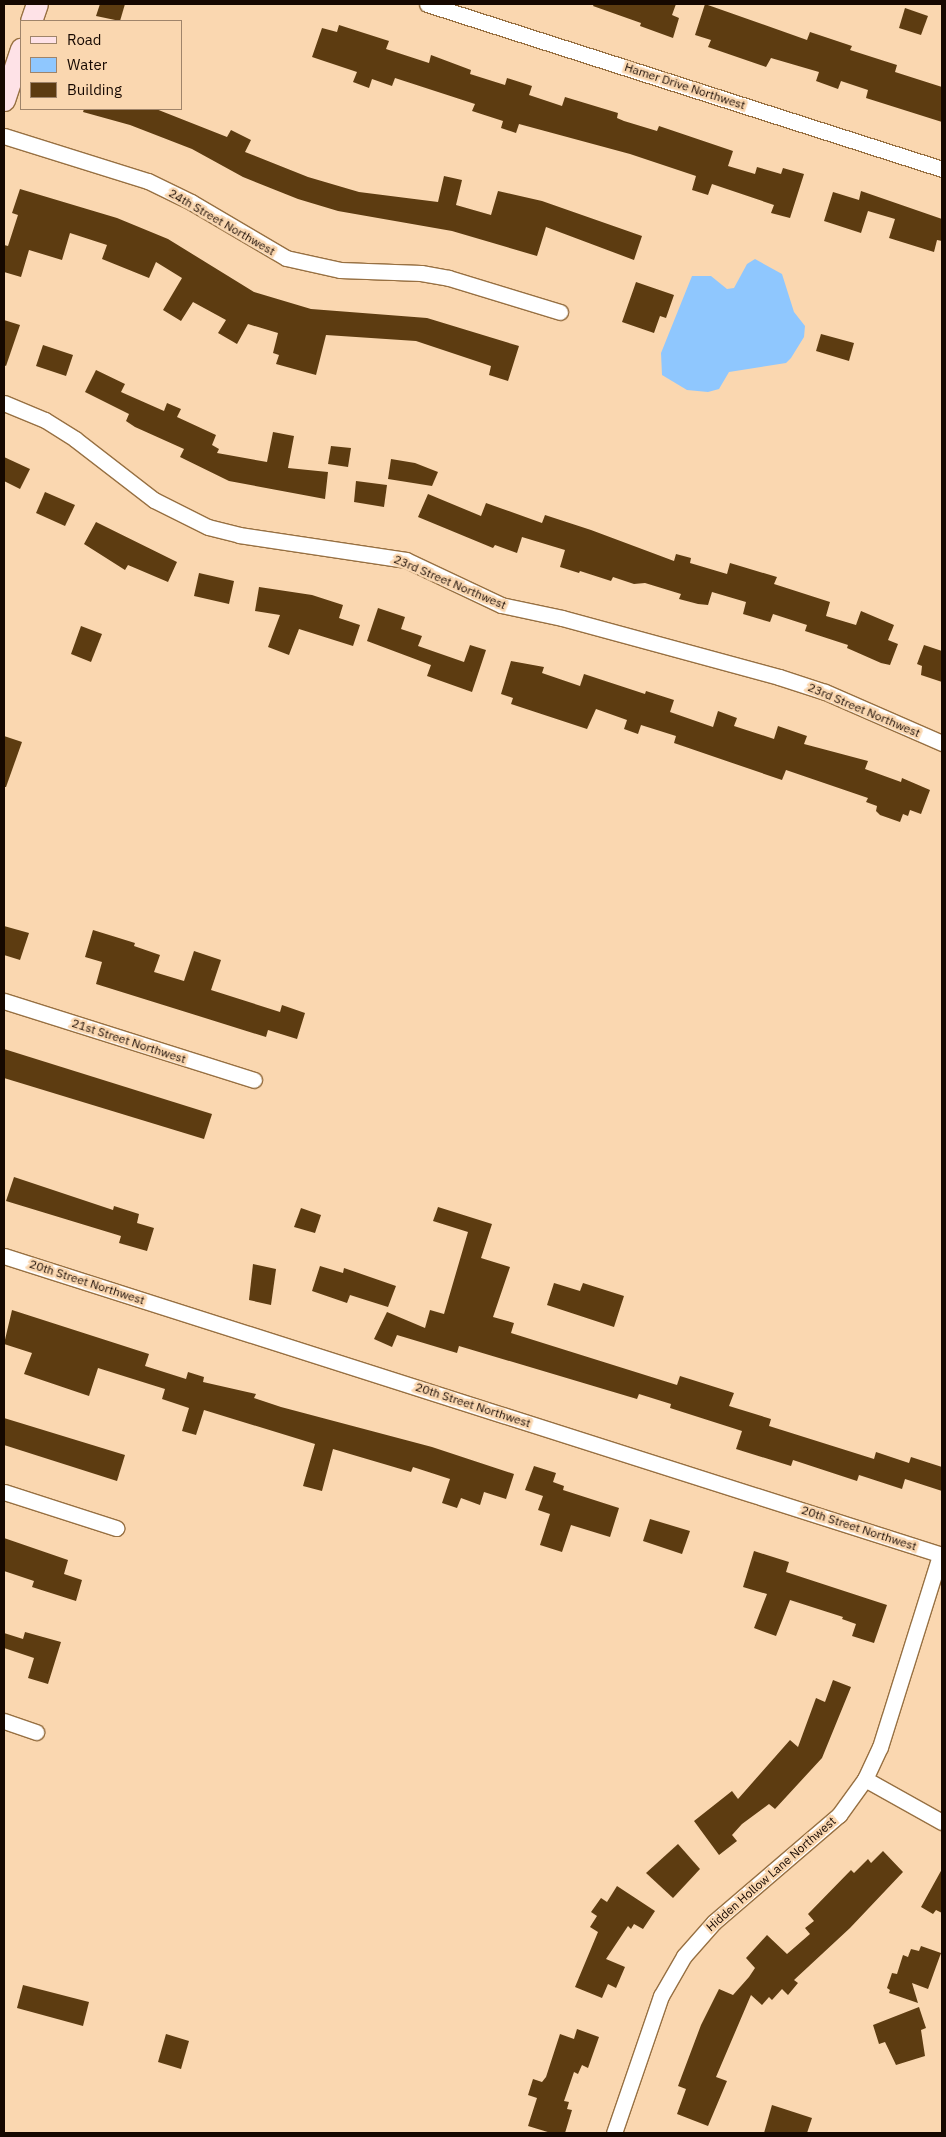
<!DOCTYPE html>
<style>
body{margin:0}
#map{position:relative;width:946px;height:2137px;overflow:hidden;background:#fad7b0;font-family:"IBM Plex Sans",sans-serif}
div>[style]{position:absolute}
.water>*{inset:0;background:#8fc7fe}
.building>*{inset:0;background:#5d3c11}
.roads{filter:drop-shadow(1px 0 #977042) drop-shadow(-1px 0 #977042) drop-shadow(0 1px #977042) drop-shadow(0 -1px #977042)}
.street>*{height:15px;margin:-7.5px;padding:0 7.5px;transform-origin:7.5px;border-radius:7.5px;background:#fff}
.secondary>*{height:21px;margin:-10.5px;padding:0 10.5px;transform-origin:10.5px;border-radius:10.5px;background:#fee2e7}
span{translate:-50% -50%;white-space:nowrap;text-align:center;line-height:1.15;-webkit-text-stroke:5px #fad7b0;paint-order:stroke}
.street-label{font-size:12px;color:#160800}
.frame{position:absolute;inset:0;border:5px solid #160800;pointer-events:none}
.legend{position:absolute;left:20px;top:20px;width:162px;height:90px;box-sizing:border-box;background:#fad7b0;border:1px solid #9f846a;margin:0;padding:6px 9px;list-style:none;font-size:15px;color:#160800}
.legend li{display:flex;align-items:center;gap:10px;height:25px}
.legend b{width:25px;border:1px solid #9f846a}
</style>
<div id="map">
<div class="water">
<i style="clip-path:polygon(755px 259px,782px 274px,794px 312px,805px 326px,804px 337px,791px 358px,786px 363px,729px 372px,719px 389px,708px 392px,687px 390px,662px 375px,661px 353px,692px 276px,711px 276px,727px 289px,734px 288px,747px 264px)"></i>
</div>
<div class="building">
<i style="clip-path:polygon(100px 4px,125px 4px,120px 21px,96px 16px)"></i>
<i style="clip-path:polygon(594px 4px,676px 4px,672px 15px,679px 18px,673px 38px,640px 26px,641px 23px,593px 6px)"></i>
<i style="clip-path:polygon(705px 4px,807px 40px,810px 32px,852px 46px,850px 50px,897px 65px,895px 72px,942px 87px,942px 122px,866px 98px,868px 90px,841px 81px,838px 89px,816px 81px,819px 72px,771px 58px,766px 67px,708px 47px,711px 40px,695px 35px)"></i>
<i style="clip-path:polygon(905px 8px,928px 16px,921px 35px,899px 28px)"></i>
<i style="clip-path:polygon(339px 25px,389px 41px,386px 49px,429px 63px,431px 55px,471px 70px,470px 74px,505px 85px,507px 78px,532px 86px,529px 95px,562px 106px,565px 97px,618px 113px,617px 118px,624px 121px,657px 131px,659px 126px,733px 151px,728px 166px,755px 174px,757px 167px,781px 174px,783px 168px,804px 174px,790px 218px,771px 213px,774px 205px,712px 184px,708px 195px,692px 190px,696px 176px,630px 154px,519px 124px,516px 133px,501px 128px,503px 121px,472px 111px,475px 104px,395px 78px,392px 86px,372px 79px,369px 88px,353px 82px,357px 72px,312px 57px,322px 28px,337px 32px)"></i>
<i style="clip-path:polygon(84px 109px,156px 109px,227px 137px,231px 130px,251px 140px,245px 152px,308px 177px,359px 192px,438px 202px,444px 176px,462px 180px,456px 205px,491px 215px,498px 191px,542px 201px,642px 236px,634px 260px,546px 227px,537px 256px,452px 231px,338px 211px,298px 199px,243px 177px,192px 149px,130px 125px,83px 112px)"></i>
<i style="clip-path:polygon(20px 189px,117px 218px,168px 239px,254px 292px,311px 309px,427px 318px,519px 346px,508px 381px,489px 375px,491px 366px,416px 341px,326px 335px,316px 375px,276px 364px,279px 355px,273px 353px,278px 333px,248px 324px,237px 344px,218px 333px,226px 320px,193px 302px,181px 321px,163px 310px,182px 278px,156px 262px,149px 278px,102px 259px,107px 245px,70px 233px,62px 260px,29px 250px,21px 277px,4px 272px,4px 245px,8px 246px,18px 215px,12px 213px)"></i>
<i style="clip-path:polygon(861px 191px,942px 219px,942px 241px,937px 240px,934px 252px,889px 238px,895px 219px,868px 211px,861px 233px,824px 221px,833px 192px,859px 200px)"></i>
<i style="clip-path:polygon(636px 282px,674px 295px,666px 318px,660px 316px,654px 333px,622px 322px)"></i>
<i style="clip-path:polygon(4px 320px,20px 325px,6px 366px,4px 365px)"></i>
<i style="clip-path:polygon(821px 334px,854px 343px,849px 361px,816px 351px)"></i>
<i style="clip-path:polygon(43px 345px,73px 355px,66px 376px,36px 366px)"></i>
<i style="clip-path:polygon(96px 370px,125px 384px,121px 392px,164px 411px,167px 403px,181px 409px,177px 417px,216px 435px,212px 445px,219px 449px,217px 453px,267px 462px,273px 432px,294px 436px,288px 468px,328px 472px,325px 499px,229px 481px,180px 457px,184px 449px,135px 427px,126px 421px,129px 414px,85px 392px)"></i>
<i style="clip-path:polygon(331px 446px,351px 448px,348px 467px,328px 464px)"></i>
<i style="clip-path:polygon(4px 457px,30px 469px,20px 489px,4px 481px)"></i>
<i style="clip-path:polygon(391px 459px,415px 463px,438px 472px,432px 486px,388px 479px)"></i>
<i style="clip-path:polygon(356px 481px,387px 485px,384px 507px,354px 502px)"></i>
<i style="clip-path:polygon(45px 492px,75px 505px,65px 526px,36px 513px)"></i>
<i style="clip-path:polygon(428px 494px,481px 516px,486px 503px,542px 523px,545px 515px,591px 530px,674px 561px,676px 554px,691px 558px,690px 563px,727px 574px,730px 563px,777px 577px,774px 584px,830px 602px,826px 616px,856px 625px,861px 611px,894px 625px,888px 640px,898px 644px,890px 665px,881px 663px,847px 648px,848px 645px,805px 631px,807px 625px,773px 614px,770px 622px,743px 614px,746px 602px,712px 592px,708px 605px,698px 604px,679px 599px,681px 594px,645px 583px,634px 584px,613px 577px,611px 581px,580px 571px,579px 573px,560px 567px,565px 550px,522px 537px,517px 553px,495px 545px,493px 548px,418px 517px)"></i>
<i style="clip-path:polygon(96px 522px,177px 562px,168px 582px,128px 565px,125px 570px,84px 544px)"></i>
<i style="clip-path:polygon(199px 573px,234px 581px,229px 604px,194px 596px)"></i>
<i style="clip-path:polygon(259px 587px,312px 595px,343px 605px,339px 618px,360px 625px,353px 646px,299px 629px,289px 655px,268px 647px,280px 615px,255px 611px)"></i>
<i style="clip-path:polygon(378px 608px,405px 617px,401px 629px,422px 636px,418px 646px,464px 662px,470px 645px,486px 650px,472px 692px,427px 676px,431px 665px,367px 641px)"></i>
<i style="clip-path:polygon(81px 626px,102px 634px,91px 662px,71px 654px)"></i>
<i style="clip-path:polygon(924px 645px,942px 651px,942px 682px,921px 675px,922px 666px,917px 664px)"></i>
<i style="clip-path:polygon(511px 661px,544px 667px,542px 673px,580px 686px,584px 674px,645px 694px,646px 691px,674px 700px,670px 712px,713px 727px,718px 711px,737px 718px,734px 726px,774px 739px,778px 726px,807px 736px,804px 744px,868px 761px,865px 769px,901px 782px,902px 778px,930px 790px,921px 814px,910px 810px,908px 816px,903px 814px,900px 822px,880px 815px,876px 811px,877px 806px,866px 802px,868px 798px,786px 770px,782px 780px,674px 743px,676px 736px,641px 725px,638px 734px,624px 729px,627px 720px,596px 709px,587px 729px,511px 704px,513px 698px,501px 694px)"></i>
<i style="clip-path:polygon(4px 736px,22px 742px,6px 787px,4px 787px)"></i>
<i style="clip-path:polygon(4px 926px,29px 933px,20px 960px,4px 955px)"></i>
<i style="clip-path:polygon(93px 930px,135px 943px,134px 946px,160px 955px,154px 972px,184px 981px,194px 951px,221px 960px,211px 990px,280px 1012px,282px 1005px,305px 1013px,297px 1039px,268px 1030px,266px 1037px,96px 984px,102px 962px,85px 957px)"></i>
<i style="clip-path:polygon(4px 1049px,212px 1114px,204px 1139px,4px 1078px)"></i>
<i style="clip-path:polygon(14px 1177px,113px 1210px,114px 1206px,139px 1214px,137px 1223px,154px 1228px,147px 1251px,119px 1243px,121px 1236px,6px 1201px)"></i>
<i style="clip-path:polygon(438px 1207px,492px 1224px,481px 1258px,510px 1267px,493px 1317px,514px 1323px,511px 1333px,677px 1385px,680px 1376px,734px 1393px,729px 1406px,771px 1419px,769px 1426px,874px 1459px,876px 1452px,909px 1463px,911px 1457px,942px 1467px,942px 1491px,905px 1479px,902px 1489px,859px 1475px,857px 1481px,793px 1460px,791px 1466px,736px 1449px,742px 1431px,670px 1408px,671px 1404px,639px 1394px,637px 1399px,459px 1346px,457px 1353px,397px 1335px,392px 1347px,374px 1339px,387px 1312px,425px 1328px,430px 1310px,444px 1314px,468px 1232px,433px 1221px)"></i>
<i style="clip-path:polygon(301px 1208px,321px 1215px,315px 1233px,294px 1227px)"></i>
<i style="clip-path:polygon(253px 1264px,276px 1269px,271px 1305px,249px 1300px)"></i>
<i style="clip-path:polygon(320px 1266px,343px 1273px,344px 1268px,396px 1286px,388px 1307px,350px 1295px,347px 1303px,312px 1291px)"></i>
<i style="clip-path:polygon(554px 1283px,580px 1291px,583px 1283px,624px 1296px,614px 1327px,547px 1305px)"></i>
<i style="clip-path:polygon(12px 1310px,149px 1354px,145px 1366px,186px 1379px,188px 1372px,204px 1377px,203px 1382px,256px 1394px,254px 1398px,281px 1407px,432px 1447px,514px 1474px,506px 1499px,484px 1492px,480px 1505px,461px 1498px,457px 1508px,442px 1503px,450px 1479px,413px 1467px,411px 1472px,333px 1449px,322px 1491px,303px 1486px,315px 1444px,204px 1410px,196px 1435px,182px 1431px,189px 1408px,162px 1399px,165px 1389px,98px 1368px,89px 1396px,24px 1374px,32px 1353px,4px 1344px)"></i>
<i style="clip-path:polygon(4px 1418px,125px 1455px,117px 1481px,4px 1445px)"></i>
<i style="clip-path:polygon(534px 1466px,556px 1473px,553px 1482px,564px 1486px,563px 1490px,619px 1508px,610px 1537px,571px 1525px,562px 1552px,540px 1545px,550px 1514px,538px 1510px,543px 1496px,525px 1490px)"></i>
<i style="clip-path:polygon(650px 1519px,690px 1531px,682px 1554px,643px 1541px)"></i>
<i style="clip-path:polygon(4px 1538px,68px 1560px,64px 1574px,82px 1580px,76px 1601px,32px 1587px,34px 1581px,4px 1571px)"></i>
<i style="clip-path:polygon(754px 1551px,789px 1562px,786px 1572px,887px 1605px,874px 1643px,852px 1636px,856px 1624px,842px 1619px,843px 1617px,790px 1600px,776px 1636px,754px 1628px,767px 1594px,743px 1587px)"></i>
<i style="clip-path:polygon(25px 1632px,61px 1642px,48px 1684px,28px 1678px,34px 1658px,4px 1648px,4px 1633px,23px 1639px)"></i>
<i style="clip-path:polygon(833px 1680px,851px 1687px,822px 1758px,775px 1809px,769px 1804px,742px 1824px,732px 1835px,737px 1841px,719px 1855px,694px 1821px,732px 1791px,738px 1799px,790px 1740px,798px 1747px,816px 1698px,825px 1702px)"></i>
<i style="clip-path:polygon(678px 1844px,700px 1869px,673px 1898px,646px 1873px)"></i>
<i style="clip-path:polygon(883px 1851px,903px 1872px,850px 1928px,794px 1980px,798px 1983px,788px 1995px,782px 1989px,772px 2000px,769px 1997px,762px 2005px,751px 1995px,716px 2077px,727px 2081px,708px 2126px,677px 2114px,686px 2089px,678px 2086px,701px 2025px,719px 1989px,733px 1995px,749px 1977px,755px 1968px,746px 1958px,767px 1935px,787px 1954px,810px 1934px,805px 1928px,814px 1921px,808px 1914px,851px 1870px,854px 1873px,868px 1859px,871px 1863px)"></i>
<i style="clip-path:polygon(942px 1869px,942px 1913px,936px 1910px,933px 1914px,921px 1907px)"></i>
<i style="clip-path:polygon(617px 1886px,655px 1911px,643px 1929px,634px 1924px,631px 1929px,628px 1926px,606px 1959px,625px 1967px,616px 1988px,608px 1984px,602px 1998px,575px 1987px,598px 1932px,590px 1927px,597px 1916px,591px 1912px,601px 1898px,607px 1902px)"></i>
<i style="clip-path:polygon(921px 1946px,941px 1953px,928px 1989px,912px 1983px,918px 2003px,889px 1993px,890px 1990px,887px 1988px,892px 1973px,897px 1974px,903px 1955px,908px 1957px,911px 1949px,919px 1951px)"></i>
<i style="clip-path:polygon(23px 1985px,89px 2002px,83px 2026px,17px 2008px)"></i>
<i style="clip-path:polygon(919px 2007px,926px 2028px,921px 2030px,925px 2056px,896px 2065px,885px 2042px,879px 2044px,873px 2025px)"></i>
<i style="clip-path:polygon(577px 2029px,599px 2037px,588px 2068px,582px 2065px,578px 2074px,574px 2072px,564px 2101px,569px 2102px,567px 2109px,572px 2110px,565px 2133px,551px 2133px,528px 2126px,537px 2098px,528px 2095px,533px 2079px,542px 2082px,546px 2077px,560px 2034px,574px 2039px)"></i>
<i style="clip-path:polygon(166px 2034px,189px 2041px,181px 2069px,158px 2062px)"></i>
<i style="clip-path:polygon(772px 2105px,812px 2118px,807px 2133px,764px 2133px)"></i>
</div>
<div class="roads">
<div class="street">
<i style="left:427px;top:4px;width:541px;rotate:17.76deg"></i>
<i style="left:4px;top:136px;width:151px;rotate:17.4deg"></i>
<i style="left:148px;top:181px;width:48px;rotate:26deg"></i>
<i style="left:191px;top:202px;width:110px;rotate:30.5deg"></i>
<i style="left:286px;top:258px;width:55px;rotate:12.5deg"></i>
<i style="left:340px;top:270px;width:81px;rotate:2.1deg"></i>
<i style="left:421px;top:273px;width:28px;rotate:10deg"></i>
<i style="left:449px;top:278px;width:116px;rotate:17deg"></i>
<i style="left:4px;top:403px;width:44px;rotate:22.5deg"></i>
<i style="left:45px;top:420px;width:36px;rotate:32deg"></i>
<i style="left:75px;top:439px;width:100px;rotate:37.7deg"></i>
<i style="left:154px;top:500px;width:60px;rotate:26.6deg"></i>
<i style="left:208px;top:527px;width:32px;rotate:14deg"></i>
<i style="left:239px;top:535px;width:169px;rotate:8.5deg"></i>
<i style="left:406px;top:560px;width:105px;rotate:25.3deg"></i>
<i style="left:501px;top:605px;width:62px;rotate:12deg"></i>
<i style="left:562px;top:618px;width:225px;rotate:15.2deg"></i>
<i style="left:779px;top:677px;width:48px;rotate:18.1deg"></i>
<i style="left:825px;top:692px;width:128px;rotate:23.6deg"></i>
<i style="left:4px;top:1001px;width:262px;rotate:17.5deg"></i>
<i style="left:4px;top:1256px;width:985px;rotate:17.68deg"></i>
<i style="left:4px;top:1492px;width:118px;rotate:17.8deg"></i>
<i style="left:4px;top:1721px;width:34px;rotate:19deg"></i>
<i style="left:865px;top:1779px;width:88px;rotate:29.2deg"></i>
<i style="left:614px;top:2133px;width:145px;rotate:-71.1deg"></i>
<i style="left:661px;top:1996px;width:46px;rotate:-60.1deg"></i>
<i style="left:684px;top:1956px;width:45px;rotate:-48.6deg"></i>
<i style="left:714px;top:1922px;width:165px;rotate:-40.6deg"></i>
<i style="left:839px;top:1815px;width:44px;rotate:-54.2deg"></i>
<i style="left:865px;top:1779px;width:35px;rotate:-65deg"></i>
<i style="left:880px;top:1747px;width:201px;rotate:-72.6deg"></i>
</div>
<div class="secondary">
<i style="left:31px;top:21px;width:18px;rotate:-71deg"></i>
<i style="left:4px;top:100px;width:54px;rotate:-71.6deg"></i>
</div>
</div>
<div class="street-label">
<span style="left:685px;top:86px;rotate:18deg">Hamer Drive Northwest</span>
<span style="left:222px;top:222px;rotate:30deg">24th Street Northwest</span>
<span style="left:450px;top:582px;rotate:23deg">23rd Street Northwest</span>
<span style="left:864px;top:710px;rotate:23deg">23rd Street Northwest</span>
<span style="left:129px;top:1041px;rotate:18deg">21st Street Northwest</span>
<span style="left:87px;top:1282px;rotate:18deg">20th Street Northwest</span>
<span style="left:473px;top:1405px;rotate:18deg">20th Street Northwest</span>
<span style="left:859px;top:1528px;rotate:18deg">20th Street Northwest</span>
<span style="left:771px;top:1874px;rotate:-41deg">Hidden Hollow Lane Northwest</span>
</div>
<div class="frame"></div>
<ul class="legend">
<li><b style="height:6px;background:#fee2e7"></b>Road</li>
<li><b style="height:14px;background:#8fc7fe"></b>Water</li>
<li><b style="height:14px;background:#5d3c11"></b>Building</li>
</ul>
</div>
